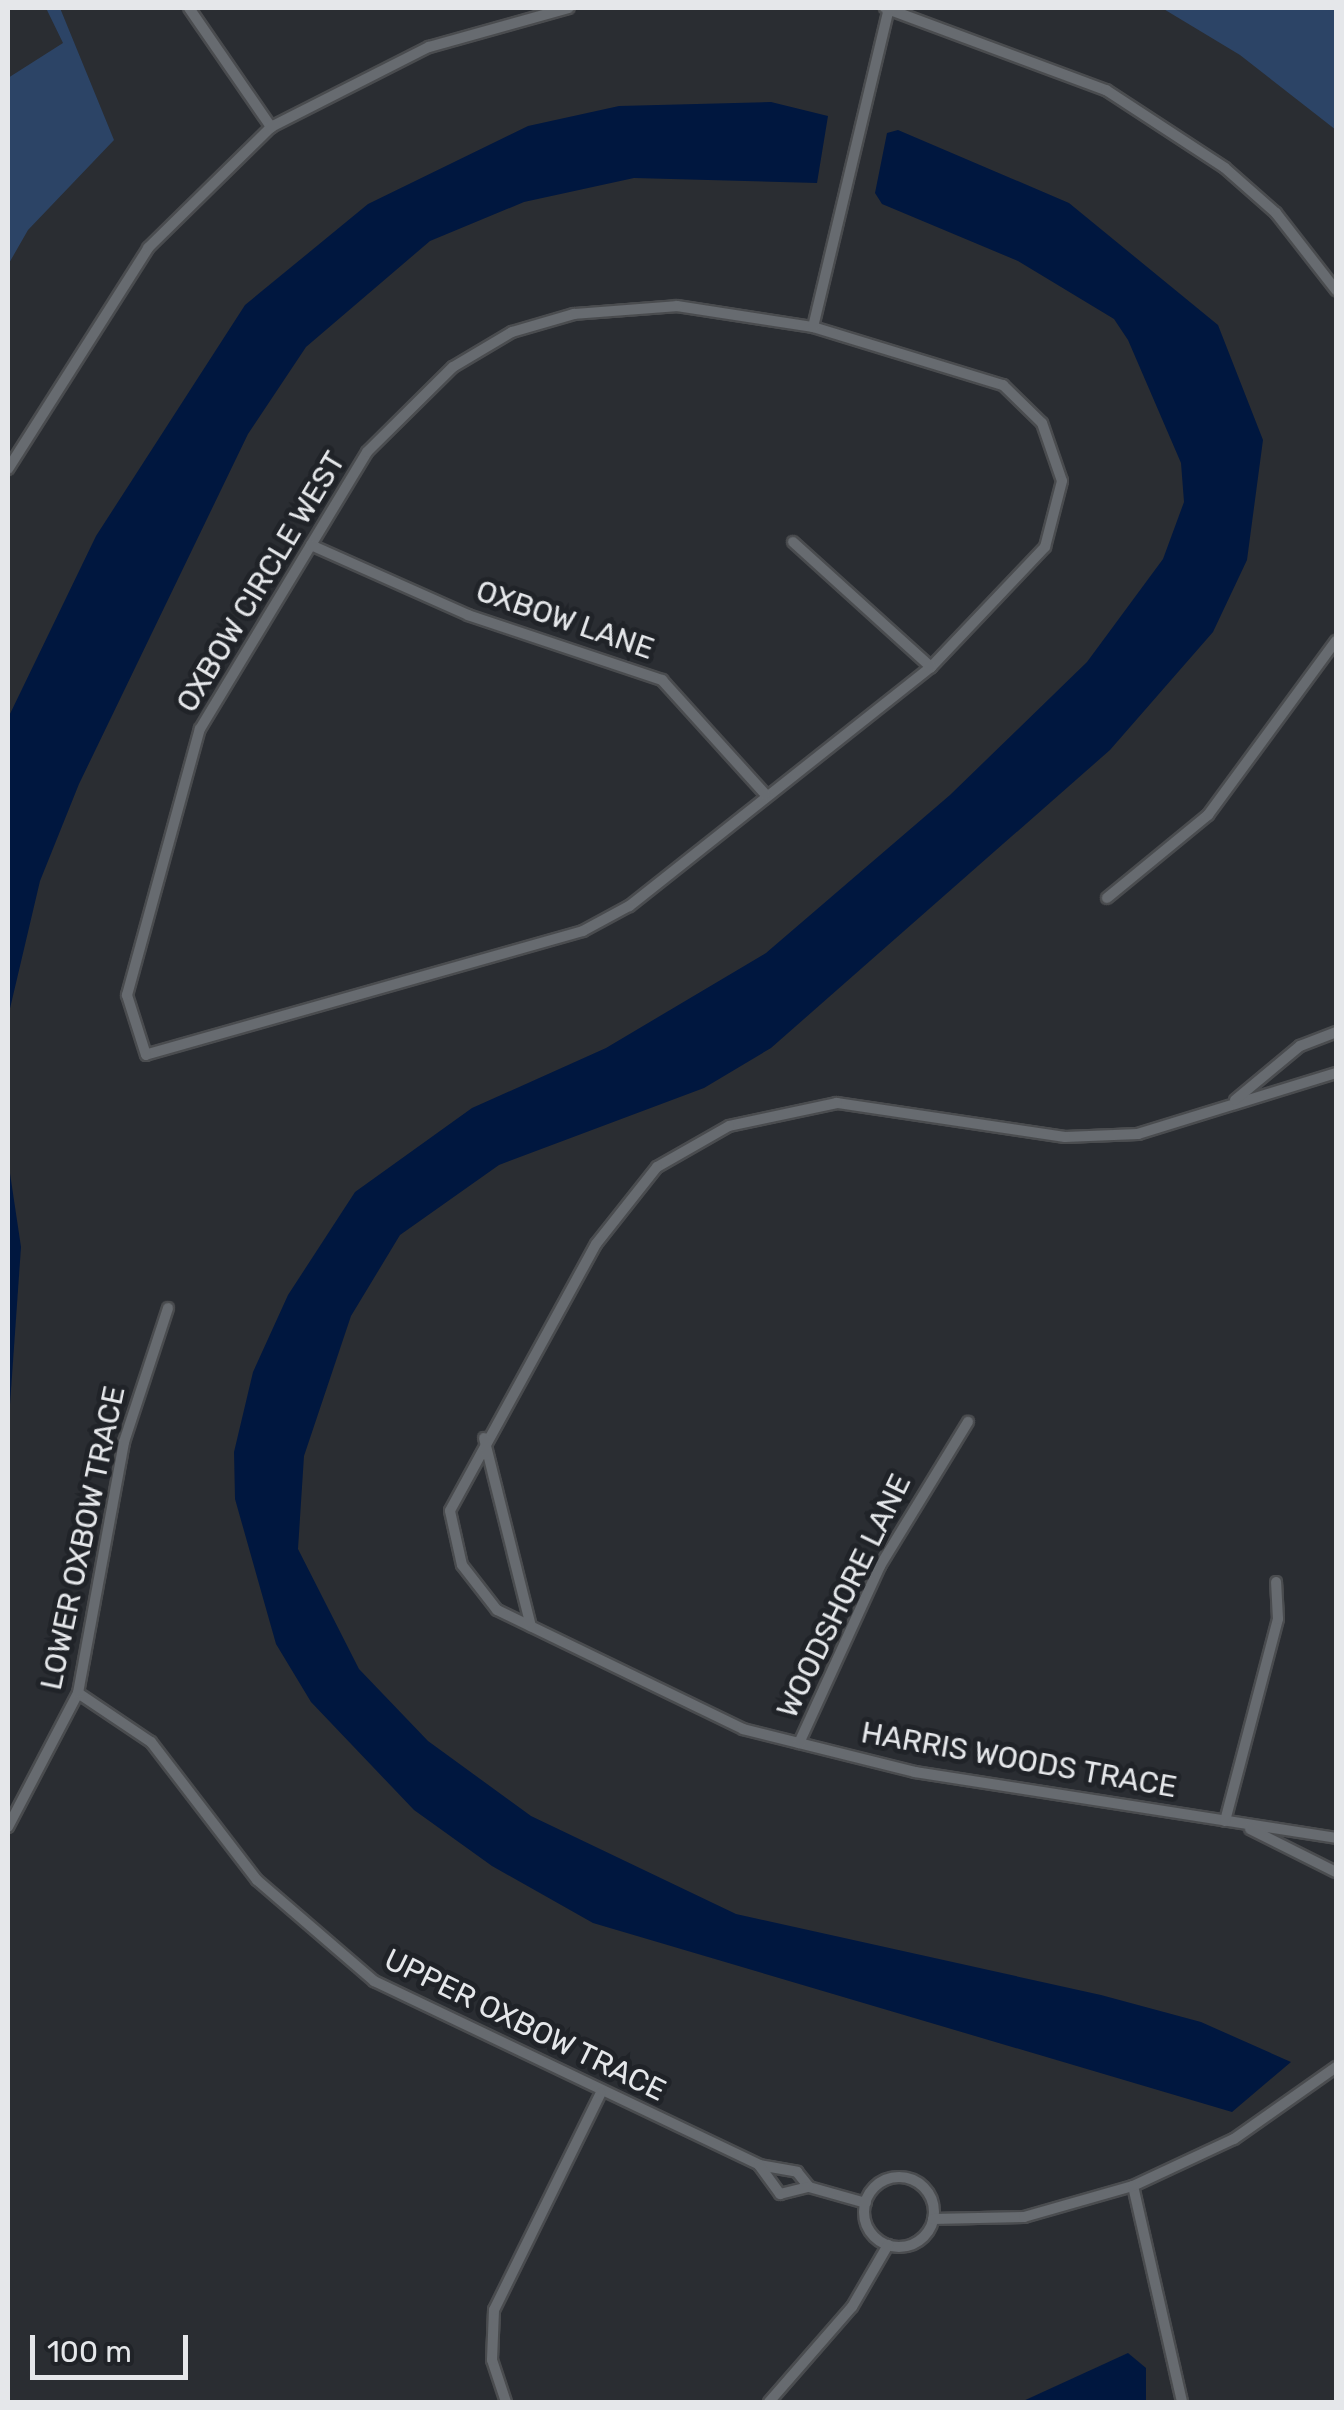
<!DOCTYPE html>
<style>
body{margin:0}
#map{position:relative;width:1344px;height:2410px;overflow:hidden;background:#2a2d32;font-family:Rubik,sans-serif}
div>[style]{position:absolute}
.green>*{inset:0;background:#2c4466}
.water>*{inset:0;background:#00173f}
.roads{filter:drop-shadow(2px 0 #4a4c4f) drop-shadow(-2px 0 #4a4c4f) drop-shadow(0 2px #4a4c4f) drop-shadow(0 -2px #4a4c4f)}
.street>*{height:10px;margin:-5px;padding:0 5px;transform-origin:5px;border-radius:5px;background:#676b70}
.street>.ring{margin:-5px;padding:0;box-sizing:content-box;background:none;border:10px solid #676b70;border-radius:50%}
span{translate:-50% -50%;white-space:nowrap;text-align:center;line-height:1.15;-webkit-text-stroke:10px #202328;paint-order:stroke}
.street-label{font-size:30px;color:#e5e7ea}
.frame{position:absolute;inset:0;border:10px solid #e5e7ea;pointer-events:none}
.scale{position:absolute;left:30px;top:2335px;width:158px;height:45px;box-sizing:border-box;border:5px solid #e5e7ea;border-top:0;padding-left:12px;font-size:30px;line-height:35px;white-space:nowrap;color:#e5e7ea;-webkit-text-stroke:8px #202328;paint-order:stroke}
</style>
<div id="map">
<div class="green">
<i style="clip-path:polygon(46px 8px,60px 8px,114px 140px,28px 230px,8px 265px,8px 78px,63px 43px)"></i>
<i style="clip-path:polygon(1162px 8px,1336px 8px,1336px 130px,1240px 55px)"></i>
</div>
<div class="water">
<i style="clip-path:polygon(771px 102px,828px 116px,817px 183px,634px 178px,524px 202px,430px 241px,306px 347px,248px 434px,79px 784px,40px 881px,8px 1017px,8px 718px,96px 536px,245px 305px,368px 204px,528px 126px,619px 106px)"></i>
<i style="clip-path:polygon(898px 130px,1069px 203px,1218px 325px,1263px 440px,1247px 560px,1213px 632px,1110px 750px,771px 1048px,704px 1088px,499px 1165px,400px 1235px,351px 1316px,304px 1456px,298px 1549px,359px 1669px,428px 1741px,531px 1816px,736px 1914px,1101px 1995px,1201px 2022px,1291px 2062px,1232px 2112px,593px 1923px,492px 1866px,414px 1810px,311px 1702px,276px 1644px,235px 1499px,234px 1452px,253px 1372px,288px 1295px,355px 1192px,472px 1108px,606px 1048px,766px 953px,950px 795px,1087px 662px,1163px 559px,1184px 502px,1181px 463px,1128px 340px,1114px 319px,1018px 261px,882px 204px,875px 193px,887px 133px)"></i>
<i style="clip-path:polygon(8px 1160px,21px 1247px,8px 1433px)"></i>
<i style="clip-path:polygon(1128px 2353px,1146px 2368px,1146px 2402px,1021px 2402px)"></i>
</div>
<div class="roads">
<div class="street">
<i style="left:189px;top:8px;width:145px;rotate:55.4deg"></i>
<i style="left:885px;top:8px;width:236px;rotate:20.4deg"></i>
<i style="left:1106px;top:90px;width:142px;rotate:33.2deg"></i>
<i style="left:1225px;top:168px;width:68px;rotate:41.4deg"></i>
<i style="left:1276px;top:213px;width:98px;rotate:52.1deg"></i>
<i style="left:677px;top:306px;width:138px;rotate:8.8deg"></i>
<i style="left:813px;top:327px;width:199px;rotate:17deg"></i>
<i style="left:1003px;top:385px;width:54px;rotate:44.3deg"></i>
<i style="left:1042px;top:423px;width:61px;rotate:71deg"></i>
<i style="left:1062px;top:481px;width:68px;rotate:104.4deg"></i>
<i style="left:1045px;top:547px;width:166px;rotate:133.5deg"></i>
<i style="left:931px;top:667px;width:385px;rotate:141.6deg"></i>
<i style="left:629px;top:906px;width:52px;rotate:151.5deg"></i>
<i style="left:583px;top:931px;width:454px;rotate:164.2deg"></i>
<i style="left:146px;top:1055px;width:63px;rotate:-107.6deg"></i>
<i style="left:127px;top:995px;width:276px;rotate:-74.7deg"></i>
<i style="left:200px;top:729px;width:323px;rotate:-58.9deg"></i>
<i style="left:367px;top:452px;width:121px;rotate:-44.7deg"></i>
<i style="left:453px;top:367px;width:69px;rotate:-30.7deg"></i>
<i style="left:512px;top:332px;width:65px;rotate:-16.2deg"></i>
<i style="left:574px;top:314px;width:103px;rotate:-4.4deg"></i>
<i style="left:813px;top:327px;width:328px;rotate:-76.6deg"></i>
<i style="left:8px;top:469px;width:262px;rotate:-57.6deg"></i>
<i style="left:148px;top:248px;width:173px;rotate:-44.5deg"></i>
<i style="left:271px;top:127px;width:177px;rotate:-26.9deg"></i>
<i style="left:429px;top:47px;width:145px;rotate:-15.6deg"></i>
<i style="left:793px;top:542px;width:186px;rotate:42.2deg"></i>
<i style="left:311px;top:545px;width:172px;rotate:24deg"></i>
<i style="left:468px;top:615px;width:205px;rotate:18.5deg"></i>
<i style="left:662px;top:680px;width:154px;rotate:47.9deg"></i>
<i style="left:1107px;top:898px;width:131px;rotate:-39.4deg"></i>
<i style="left:1208px;top:815px;width:216px;rotate:-53.7deg"></i>
<i style="left:1336px;top:1073px;width:207px;rotate:162.9deg"></i>
<i style="left:1138px;top:1134px;width:73px;rotate:177.6deg"></i>
<i style="left:1065px;top:1137px;width:231px;rotate:-171.5deg"></i>
<i style="left:837px;top:1103px;width:110px;rotate:168deg"></i>
<i style="left:729px;top:1126px;width:83px;rotate:150.3deg"></i>
<i style="left:657px;top:1167px;width:98px;rotate:128.4deg"></i>
<i style="left:596px;top:1244px;width:304px;rotate:118.7deg"></i>
<i style="left:450px;top:1511px;width:55px;rotate:77.5deg"></i>
<i style="left:462px;top:1565px;width:57px;rotate:52.1deg"></i>
<i style="left:497px;top:1610px;width:273px;rotate:25.8deg"></i>
<i style="left:743px;top:1729px;width:177px;rotate:14deg"></i>
<i style="left:915px;top:1772px;width:426px;rotate:8.9deg"></i>
<i style="left:1235px;top:1100px;width:85px;rotate:-39.7deg"></i>
<i style="left:1300px;top:1046px;width:39px;rotate:-21deg"></i>
<i style="left:484px;top:1438px;width:194px;rotate:76deg"></i>
<i style="left:78px;top:1693px;width:88px;rotate:33.9deg"></i>
<i style="left:151px;top:1742px;width:174px;rotate:52.5deg"></i>
<i style="left:257px;top:1880px;width:155px;rotate:40.8deg"></i>
<i style="left:374px;top:1981px;width:427px;rotate:25.5deg"></i>
<i style="left:759px;top:2165px;width:39px;rotate:10deg"></i>
<i style="left:797px;top:2172px;width:19px;rotate:51deg"></i>
<i style="left:809px;top:2187px;width:59px;rotate:15.7deg"></i>
<i style="left:799px;top:1743px;width:195px;rotate:-65.4deg"></i>
<i style="left:880px;top:1566px;width:169px;rotate:-58.6deg"></i>
<i style="left:1225px;top:1821px;width:209px;rotate:-75.3deg"></i>
<i style="left:1278px;top:1619px;width:37px;rotate:-93deg"></i>
<i style="left:8px;top:1827px;width:151px;rotate:-62.4deg"></i>
<i style="left:78px;top:1693px;width:255px;rotate:-79.6deg"></i>
<i style="left:124px;top:1442px;width:141px;rotate:-71.8deg"></i>
<i style="left:1250px;top:1829px;width:96px;rotate:26.6deg"></i>
<i style="left:759px;top:2165px;width:36px;rotate:54deg"></i>
<i style="left:780px;top:2194px;width:30px;rotate:-14deg"></i>
<i class="ring" style="left:864px;top:2177px;width:60px;height:60px"></i>
<i style="left:1133px;top:2186px;width:221px;rotate:77.2deg"></i>
<i style="left:933px;top:2219px;width:91px;rotate:-1.3deg"></i>
<i style="left:1024px;top:2217px;width:113px;rotate:-15.9deg"></i>
<i style="left:1133px;top:2186px;width:111px;rotate:-25deg"></i>
<i style="left:1234px;top:2139px;width:125px;rotate:-35.2deg"></i>
<i style="left:506px;top:2402px;width:44px;rotate:-108.4deg"></i>
<i style="left:492px;top:2360px;width:50px;rotate:-87.7deg"></i>
<i style="left:494px;top:2310px;width:242px;rotate:-63.8deg"></i>
<i style="left:769px;top:2402px;width:126px;rotate:-48.9deg"></i>
<i style="left:852px;top:2307px;width:72px;rotate:-59.9deg"></i>
</div>
</div>
<div class="street-label">
<span style="left:261px;top:582px;rotate:-59deg">OXBOW CIRCLE WEST</span>
<span style="left:565px;top:620px;rotate:19deg">OXBOW LANE</span>
<span style="left:83px;top:1538px;rotate:-78deg">LOWER OXBOW TRACE</span>
<span style="left:844px;top:1596px;rotate:-64deg">WOODSHORE LANE</span>
<span style="left:1019px;top:1760px;rotate:10deg">HARRIS WOODS TRACE</span>
<span style="left:525px;top:2025px;rotate:26deg">UPPER OXBOW TRACE</span>
</div>
<div class="frame"></div>
<div class="scale">100 m</div>
</div>
